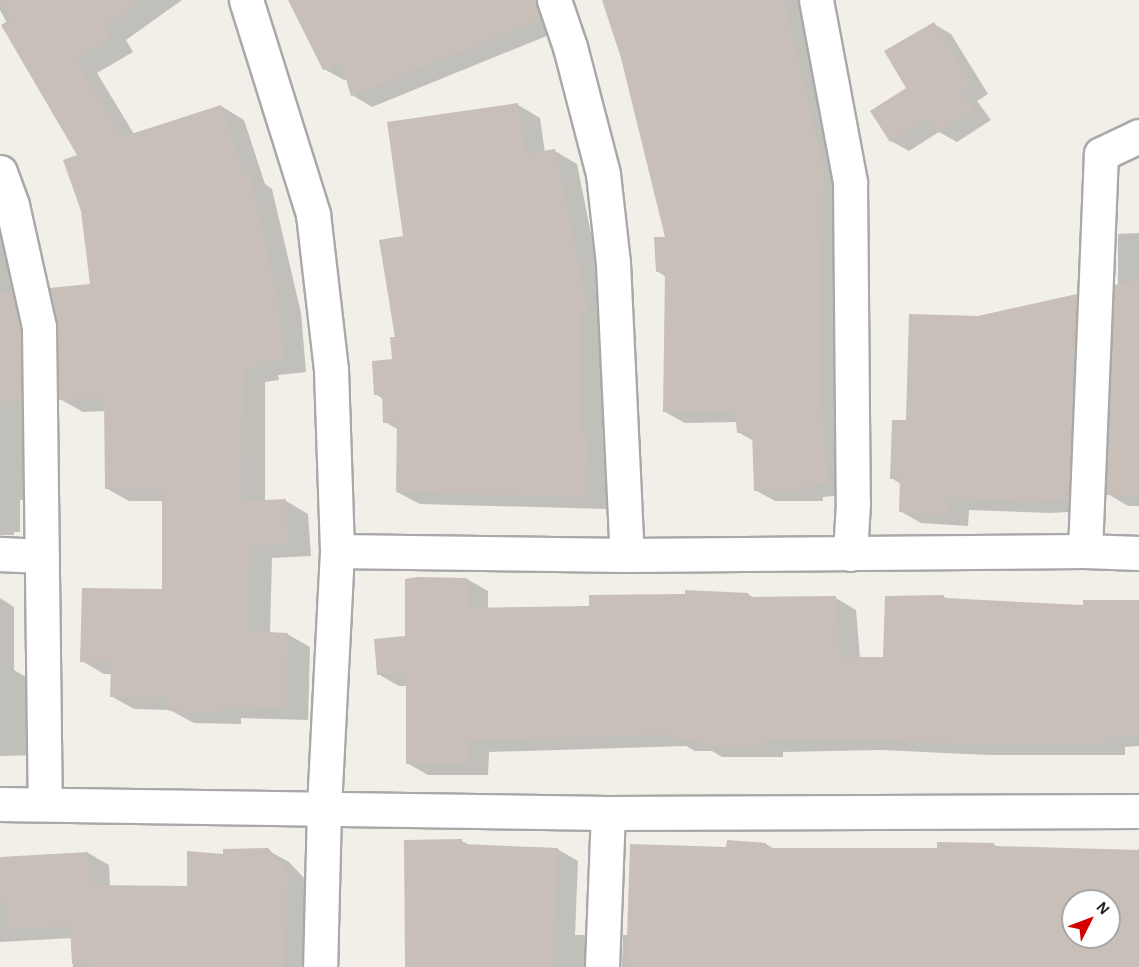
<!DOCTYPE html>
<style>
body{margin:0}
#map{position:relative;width:1139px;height:967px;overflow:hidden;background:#f2efe9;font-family:"Alegreya Sans",sans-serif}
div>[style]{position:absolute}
.shadow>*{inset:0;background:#0003}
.building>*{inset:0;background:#c7bfb8}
.roads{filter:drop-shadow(2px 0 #a9a9a9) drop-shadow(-2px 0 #a9a9a9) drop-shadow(0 2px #a9a9a9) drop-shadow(0 -2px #a9a9a9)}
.minor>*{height:33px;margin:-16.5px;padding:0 16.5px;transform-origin:16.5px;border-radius:16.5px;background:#fff}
.tertiary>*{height:33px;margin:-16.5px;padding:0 16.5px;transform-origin:16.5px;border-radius:16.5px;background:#fff}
span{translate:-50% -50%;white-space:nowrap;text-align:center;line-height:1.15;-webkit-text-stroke:4.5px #fff;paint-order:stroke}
.north{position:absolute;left:1061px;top:889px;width:60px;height:60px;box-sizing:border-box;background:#fff;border:2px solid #a7a7a7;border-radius:50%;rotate:48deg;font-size:16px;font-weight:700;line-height:24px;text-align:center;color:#222}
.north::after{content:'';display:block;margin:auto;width:21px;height:27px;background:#d40000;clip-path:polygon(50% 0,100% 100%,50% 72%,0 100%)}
</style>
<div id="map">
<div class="shadow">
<i style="clip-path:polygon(0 0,182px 0,126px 40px,133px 52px,97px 73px,134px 134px,221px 106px,244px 120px,265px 184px,272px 189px,301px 313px,306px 372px,278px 375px,279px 380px,265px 382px,265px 502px,286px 501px,308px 514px,311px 556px,272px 558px,270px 634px,287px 634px,310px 647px,308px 720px,241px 718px,241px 724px,194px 723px,170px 710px,134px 709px,111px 696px,112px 674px,104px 674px,82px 661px,164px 590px,163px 501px,129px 501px,106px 488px,106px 411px,83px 412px,60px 399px,91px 286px,80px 156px,0 10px)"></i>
<i style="clip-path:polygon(294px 0,535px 0,549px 35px,372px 107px,352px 95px,347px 79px,344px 80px,324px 69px)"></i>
<i style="clip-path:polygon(603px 0,799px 0,844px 181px,847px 495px,823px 497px,823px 501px,775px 501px,755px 490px,754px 441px,738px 432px,738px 422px,685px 423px,665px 412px,666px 277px,657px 271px,667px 238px,622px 58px)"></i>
<i style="clip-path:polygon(934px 24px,951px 34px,988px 94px,977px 101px,991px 120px,957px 142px,939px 132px,909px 151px,891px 141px)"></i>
<i style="clip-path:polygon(518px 105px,540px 118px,545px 153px,555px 151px,577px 164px,609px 323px,601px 324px,603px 445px,609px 448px,608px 509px,420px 504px,397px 492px,399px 430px,385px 422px,383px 399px,375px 394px,394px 361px,404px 238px)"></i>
<i style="clip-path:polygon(0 230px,21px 298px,37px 499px,20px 500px,20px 532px,14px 532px,14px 535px,0 535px)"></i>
<i style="clip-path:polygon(1139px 233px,1139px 506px,1128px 506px,1108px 494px,1118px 286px,1118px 234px)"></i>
<i style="clip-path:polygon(1076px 295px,1097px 307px,1085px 511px,1050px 513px,969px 510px,968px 526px,921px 523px,900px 511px,901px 484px,891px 478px,908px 422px,979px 317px)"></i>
<i style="clip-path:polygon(467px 579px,488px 591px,488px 609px,590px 608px,748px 594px,755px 599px,836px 598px,856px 610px,860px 658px,884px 658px,944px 597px,949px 600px,1084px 607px,1139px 602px,1139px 746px,1125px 747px,1125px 755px,990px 755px,880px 750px,783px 752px,783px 757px,722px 757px,712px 751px,695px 751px,686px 746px,489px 752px,488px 775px,428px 775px,407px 763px,408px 686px,399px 686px,378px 674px,406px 637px)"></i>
<i style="clip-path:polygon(0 598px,14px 607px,14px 670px,35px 682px,36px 755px,0 756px)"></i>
<i style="clip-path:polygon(462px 841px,471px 846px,557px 849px,578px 861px,575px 935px,584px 935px,605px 947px,605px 967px,406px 967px)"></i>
<i style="clip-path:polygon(evenodd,766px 844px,774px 849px,938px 849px,993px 844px,1000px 848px,1138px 852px,1139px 846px,1139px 967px,622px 967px,623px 935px,629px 935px,728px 849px,766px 844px,1073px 901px,1109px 901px,1109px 937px,1073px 937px,1073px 901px)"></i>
<i style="clip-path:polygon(267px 850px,289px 862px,304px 878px,308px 888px,310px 967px,73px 967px,72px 938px,0 942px,0 869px,88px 853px,109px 865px,110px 886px,188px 887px,224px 855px)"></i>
</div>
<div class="building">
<i style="clip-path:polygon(0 0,141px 0,104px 27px,111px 39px,75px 60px,122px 137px,221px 105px,244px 175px,250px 174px,278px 299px,284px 359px,256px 362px,257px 368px,243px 369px,242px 501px,286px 499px,288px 544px,249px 545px,248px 631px,288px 633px,286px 708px,219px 706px,219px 712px,169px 711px,169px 698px,110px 697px,111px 662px,80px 662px,82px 588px,162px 589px,162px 488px,105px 489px,104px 398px,59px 400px,58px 327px,49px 288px,90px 284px,81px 211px,63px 160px,77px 155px,1px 25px,11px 19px)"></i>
<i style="clip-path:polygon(288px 0,536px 0,541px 19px,351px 96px,341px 63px,323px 70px)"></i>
<i style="clip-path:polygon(602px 0,784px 0,824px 169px,820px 297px,821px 399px,828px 484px,804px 486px,804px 490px,754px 491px,752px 432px,737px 433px,735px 411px,663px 412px,665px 272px,656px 272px,654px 237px,665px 237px,621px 58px)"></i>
<i style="clip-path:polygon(934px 22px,971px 84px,960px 90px,974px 110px,938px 133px,928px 118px,890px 142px,870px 111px,906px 88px,884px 51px)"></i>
<i style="clip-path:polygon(518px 103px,526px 154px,555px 149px,588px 311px,579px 312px,581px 434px,587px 434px,586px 497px,396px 492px,397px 422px,383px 423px,382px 395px,374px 395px,372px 361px,392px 359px,390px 337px,395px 337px,379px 240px,403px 236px,387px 122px)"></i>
<i style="clip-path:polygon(1139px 279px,1139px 496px,1106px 495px,1114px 285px)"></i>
<i style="clip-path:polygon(12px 291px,20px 329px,21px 401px,0 402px,0 292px)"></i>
<i style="clip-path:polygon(1077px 294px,1069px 494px,1065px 494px,1065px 500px,1028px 502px,963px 498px,948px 499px,948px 515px,899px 512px,900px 478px,890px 479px,892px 420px,906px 420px,909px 314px,978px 316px)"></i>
<i style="clip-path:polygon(417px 577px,467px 578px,467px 608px,589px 606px,589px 595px,685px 594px,685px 590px,748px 593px,748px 597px,836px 596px,840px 657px,883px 657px,885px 596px,944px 595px,944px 598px,1083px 605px,1083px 600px,1139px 600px,1139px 736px,1105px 736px,1105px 744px,968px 744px,859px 739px,763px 741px,763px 746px,700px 746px,700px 740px,673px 740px,673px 734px,468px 741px,468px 764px,406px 764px,406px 673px,377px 675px,374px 639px,405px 636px,405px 579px)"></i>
<i style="clip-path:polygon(462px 839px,462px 844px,558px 848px,553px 967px,405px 967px,404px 840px)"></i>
<i style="clip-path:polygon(evenodd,727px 840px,766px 843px,766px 848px,937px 848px,937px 842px,994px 843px,994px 846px,1139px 850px,1139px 967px,626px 967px,630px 844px,726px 847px,727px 840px,1073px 901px,1109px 901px,1109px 937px,1073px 937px,1073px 901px)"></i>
<i style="clip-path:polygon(268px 848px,283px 864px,288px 876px,284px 967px,92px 967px,92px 964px,72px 964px,70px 926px,7px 929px,6px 901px,0 901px,0 857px,88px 852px,90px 885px,187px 886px,187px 851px,223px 854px,223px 849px)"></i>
</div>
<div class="roads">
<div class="minor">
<i style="left:554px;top:0;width:50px;rotate:71.2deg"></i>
<i style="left:570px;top:47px;width:131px;rotate:75.4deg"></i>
<i style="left:603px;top:174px;width:90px;rotate:83.6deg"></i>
<i style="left:613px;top:263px;width:292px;rotate:87.3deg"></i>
<i style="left:816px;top:0;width:185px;rotate:79.4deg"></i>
<i style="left:850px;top:182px;width:321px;rotate:89.5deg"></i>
<i style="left:853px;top:503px;width:51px;rotate:93.4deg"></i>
<i style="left:0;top:172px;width:35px;rotate:70deg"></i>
<i style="left:12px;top:205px;width:125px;rotate:77.5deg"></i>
<i style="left:39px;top:327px;width:477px;rotate:89.3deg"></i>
<i style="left:337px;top:551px;width:290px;rotate:0.8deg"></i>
<i style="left:627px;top:555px;width:458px;rotate:-0.5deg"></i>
<i style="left:1085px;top:551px;width:54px;rotate:2.1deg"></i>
<i style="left:1085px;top:551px;width:397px;rotate:-87.7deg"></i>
<i style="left:1101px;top:154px;width:42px;rotate:-25.3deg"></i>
<i style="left:0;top:554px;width:42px;rotate:2.7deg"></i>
<i style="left:602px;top:967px;width:154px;rotate:-87.8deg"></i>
</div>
<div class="tertiary">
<i style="left:246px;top:0;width:224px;rotate:72.6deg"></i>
<i style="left:313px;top:214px;width:157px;rotate:83.4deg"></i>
<i style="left:331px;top:370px;width:181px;rotate:88.1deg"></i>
<i style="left:337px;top:551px;width:257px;rotate:92.9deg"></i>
<i style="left:324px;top:808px;width:159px;rotate:91.4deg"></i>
<i style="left:0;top:804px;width:608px;rotate:0.85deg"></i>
<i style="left:608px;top:813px;width:531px;rotate:-0.22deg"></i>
</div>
</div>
<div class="north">N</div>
</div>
